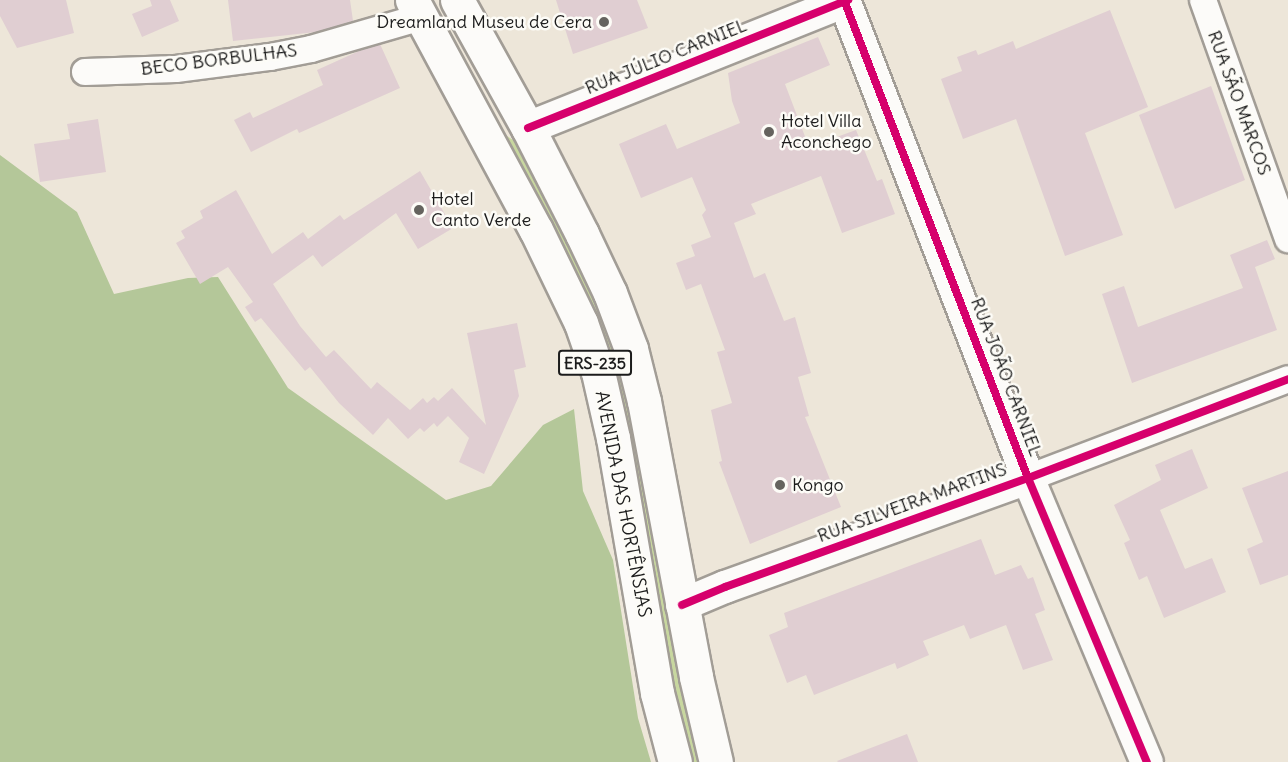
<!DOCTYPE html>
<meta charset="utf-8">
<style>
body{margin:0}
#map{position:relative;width:1288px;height:762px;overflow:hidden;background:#ede6d9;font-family:Delius,sans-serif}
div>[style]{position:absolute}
.green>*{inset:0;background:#c8d7a0}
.forest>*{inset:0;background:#b4c799}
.building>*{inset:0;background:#e0ced2}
.roads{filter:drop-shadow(2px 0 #a29d96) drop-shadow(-2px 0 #a29d96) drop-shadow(0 2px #a29d96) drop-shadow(0 -2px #a29d96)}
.minor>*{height:26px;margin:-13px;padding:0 13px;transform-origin:13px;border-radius:13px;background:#fcfbf9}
.tertiary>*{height:32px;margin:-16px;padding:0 16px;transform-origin:16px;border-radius:16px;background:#fcfbf9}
.primary>*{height:33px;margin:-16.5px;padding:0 16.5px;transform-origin:16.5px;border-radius:16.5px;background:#fcfbf9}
.cycleway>*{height:8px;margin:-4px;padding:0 4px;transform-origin:4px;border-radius:4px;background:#d6006c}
.dots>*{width:16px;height:16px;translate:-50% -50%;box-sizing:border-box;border:3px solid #fdfcf7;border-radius:50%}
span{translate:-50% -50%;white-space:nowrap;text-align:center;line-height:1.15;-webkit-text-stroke:5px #fdfcf7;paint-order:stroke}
.shield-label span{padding:2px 4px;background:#fdfcf7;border:2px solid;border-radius:4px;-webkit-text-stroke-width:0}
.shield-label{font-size:16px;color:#1c1c1c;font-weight:700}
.poi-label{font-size:18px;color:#1c1c1c}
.right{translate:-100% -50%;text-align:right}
.left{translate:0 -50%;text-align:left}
.street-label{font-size:18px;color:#1c1c1c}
</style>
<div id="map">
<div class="green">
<i style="clip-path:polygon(501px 132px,519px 144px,582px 265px,619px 357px,702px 762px,689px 762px,676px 710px,629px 445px)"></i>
</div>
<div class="forest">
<i style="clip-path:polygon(0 155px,77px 212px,114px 294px,188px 278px,218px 277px,288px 388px,446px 500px,491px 486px,543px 425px,574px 409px,583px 491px,613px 560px,638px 718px,651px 762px,0 762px)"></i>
</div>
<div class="building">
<i style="clip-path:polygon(0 0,66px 0,74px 33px,17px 48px,0 16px)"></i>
<i style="clip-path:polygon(150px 0,170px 0,179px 21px,142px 37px,132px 14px,152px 6px)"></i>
<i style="clip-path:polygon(228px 0,350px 0,353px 21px,316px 32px,233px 41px)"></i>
<i style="clip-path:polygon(556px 0,637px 0,648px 28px,573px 54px)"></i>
<i style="clip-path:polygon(1110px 10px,1148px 107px,1085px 133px,1123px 235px,1065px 256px,1016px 119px,963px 139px,941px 79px,962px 71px,957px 57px,976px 50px,978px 55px,1013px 41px,1016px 49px)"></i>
<i style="clip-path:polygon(818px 37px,830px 65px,785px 84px,809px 147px,856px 130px,877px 181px,882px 179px,895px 214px,842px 233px,821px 176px,751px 204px,756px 214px,734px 223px,754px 278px,765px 273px,784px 321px,795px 317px,811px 373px,798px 377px,809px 416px,805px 417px,841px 507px,750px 544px,719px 462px,722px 461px,711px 410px,732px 403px,717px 352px,725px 350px,701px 284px,686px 290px,676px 263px,695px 256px,691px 245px,711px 237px,702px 215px,706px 210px,692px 177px,641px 198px,619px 144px,666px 124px,677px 149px,740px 123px,732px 101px,728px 73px)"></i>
<i style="clip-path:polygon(380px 44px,400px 88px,299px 133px,297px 129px,251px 152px,234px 120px,250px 112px,253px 118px,323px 85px,317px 70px,359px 51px)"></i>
<i style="clip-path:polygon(1211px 86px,1245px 180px,1175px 209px,1139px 115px)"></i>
<i style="clip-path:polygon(98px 119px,106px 172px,40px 182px,34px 144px,70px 139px,67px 124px)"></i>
<i style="clip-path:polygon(420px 171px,453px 228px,418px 249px,396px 213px,322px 267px,313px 255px,273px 284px,300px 326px,326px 357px,334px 350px,371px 389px,377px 382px,410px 410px,423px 398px,427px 403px,434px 397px,438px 401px,452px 388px,486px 425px,467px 333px,517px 323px,526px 367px,514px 370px,519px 396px,484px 474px,459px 462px,469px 438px,448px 416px,437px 427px,434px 423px,424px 432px,420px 428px,408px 439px,388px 418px,373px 435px,339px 403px,310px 367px,305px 371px,261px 318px,255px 322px,245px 307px,253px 302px,228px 267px,200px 284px,176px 243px,185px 238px,181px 231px,203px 218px,200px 211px,236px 190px,272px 254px,303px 232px,308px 239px,340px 215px,344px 220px)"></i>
<i style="clip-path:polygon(1267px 240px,1275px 259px,1255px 267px,1277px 330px,1132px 383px,1102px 294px,1124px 286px,1138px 327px,1243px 288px,1230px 255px)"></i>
<i style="clip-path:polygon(1192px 449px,1208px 488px,1160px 510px,1185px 569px,1212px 558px,1226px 592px,1164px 618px,1147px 576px,1139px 580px,1124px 543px,1130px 540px,1114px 505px,1161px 480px,1155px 465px)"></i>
<i style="clip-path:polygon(1288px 471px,1288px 575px,1260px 585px,1247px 549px,1263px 542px,1242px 488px)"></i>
<i style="clip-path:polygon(981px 539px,995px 575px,1021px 565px,1028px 579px,1033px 577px,1045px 610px,1035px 614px,1053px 660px,1023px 670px,1006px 625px,970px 639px,964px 625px,923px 641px,929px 655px,897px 669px,895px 663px,814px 695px,806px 675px,787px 683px,769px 635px,788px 627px,784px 613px)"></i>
<i style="clip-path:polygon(907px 734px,918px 762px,838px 762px,837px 761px)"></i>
</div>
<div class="roads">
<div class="minor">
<i style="left:1203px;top:0;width:254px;rotate:70.4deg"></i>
<i style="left:85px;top:72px;width:91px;rotate:-1.9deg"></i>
<i style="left:176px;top:69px;width:95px;rotate:-7.3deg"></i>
<i style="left:270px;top:57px;width:42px;rotate:-11deg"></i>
<i style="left:311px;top:49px;width:115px;rotate:-16.2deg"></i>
<i style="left:1028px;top:478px;width:278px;rotate:-20.8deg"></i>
</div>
<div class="tertiary">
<i style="left:844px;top:0;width:512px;rotate:68.95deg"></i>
<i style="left:1028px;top:478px;width:308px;rotate:67.3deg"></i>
<i style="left:528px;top:128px;width:341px;rotate:-21.8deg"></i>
<i style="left:682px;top:605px;width:47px;rotate:-22.7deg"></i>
<i style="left:725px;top:587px;width:322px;rotate:-19.8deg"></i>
</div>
<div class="primary">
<i style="left:412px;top:0;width:261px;rotate:61.7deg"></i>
<i style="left:536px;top:230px;width:103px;rotate:64.2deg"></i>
<i style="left:581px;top:323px;width:52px;rotate:70.9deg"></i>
<i style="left:598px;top:372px;width:68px;rotate:77.2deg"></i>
<i style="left:613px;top:438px;width:259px;rotate:80.2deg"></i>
<i style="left:657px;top:693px;width:71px;rotate:75.4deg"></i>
<i style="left:457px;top:0;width:146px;rotate:61deg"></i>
<i style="left:528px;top:128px;width:119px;rotate:63deg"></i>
<i style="left:582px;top:234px;width:65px;rotate:64.6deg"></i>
<i style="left:610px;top:293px;width:60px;rotate:69.4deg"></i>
<i style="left:631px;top:349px;width:54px;rotate:76deg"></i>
<i style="left:644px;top:401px;width:281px;rotate:79.3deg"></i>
<i style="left:696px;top:677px;width:87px;rotate:76.8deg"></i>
</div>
</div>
<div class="cycleway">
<i style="left:844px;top:0;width:512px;rotate:68.95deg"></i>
<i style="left:1028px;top:478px;width:308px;rotate:67.3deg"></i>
<i style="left:528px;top:128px;width:345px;rotate:-21.8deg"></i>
<i style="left:682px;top:605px;width:47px;rotate:-22.7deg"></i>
<i style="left:725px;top:587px;width:322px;rotate:-19.8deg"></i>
<i style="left:1028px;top:478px;width:278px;rotate:-20.8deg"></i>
</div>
<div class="dots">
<i style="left:604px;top:22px;background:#65635e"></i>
<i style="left:769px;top:132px;background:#65635e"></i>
<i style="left:419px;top:210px;background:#65635e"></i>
<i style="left:780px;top:485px;background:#65635e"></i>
</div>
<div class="shield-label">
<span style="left:595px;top:363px">ERS-235</span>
</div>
<div class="poi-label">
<span class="right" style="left:592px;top:22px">Dreamland Museu de Cera</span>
<span class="left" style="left:781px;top:132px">Hotel Villa<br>Aconchego</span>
<span class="left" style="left:431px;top:210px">Hotel<br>Canto Verde</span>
<span class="left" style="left:792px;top:485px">Kongo</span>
</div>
<div class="street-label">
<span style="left:666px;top:57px;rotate:-22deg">RUA JÚLIO CARNIEL</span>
<span style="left:219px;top:60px;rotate:-7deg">BECO BORBULHAS</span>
<span style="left:1239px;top:103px;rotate:70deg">RUA SÃO MARCOS</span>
<span style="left:1006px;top:377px;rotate:69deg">RUA JOÃO CARNIEL</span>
<span style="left:912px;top:503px;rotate:-20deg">RUA SILVEIRA MARTINS</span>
<span style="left:623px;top:504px;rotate:79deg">AVENIDA DAS HORTÊNSIAS</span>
</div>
</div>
